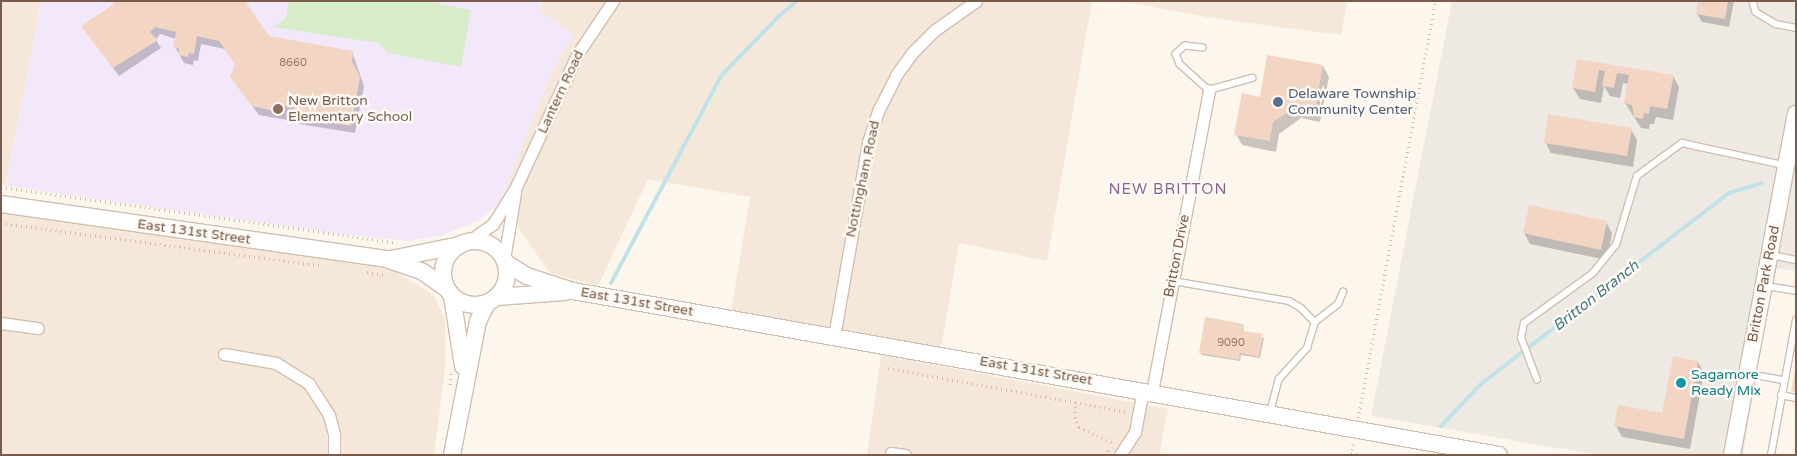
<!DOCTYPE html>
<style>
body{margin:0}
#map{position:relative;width:1797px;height:456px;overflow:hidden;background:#fdf6ec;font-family:"Varela Round",sans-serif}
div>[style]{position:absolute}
.residential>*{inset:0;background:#f5e8da}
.industrial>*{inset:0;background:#efe9e4}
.education>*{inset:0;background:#f3e8fa}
.green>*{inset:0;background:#d8ecc9}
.shadow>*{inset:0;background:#0003}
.stream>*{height:4px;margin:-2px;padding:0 2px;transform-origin:2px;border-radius:2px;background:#bfe3e8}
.building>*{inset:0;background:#f3d5c3}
.path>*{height:2.5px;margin-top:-1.25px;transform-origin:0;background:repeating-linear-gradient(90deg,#d9b8a5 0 1px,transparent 0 5px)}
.roads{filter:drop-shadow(1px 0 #d1beb0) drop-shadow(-1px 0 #d1beb0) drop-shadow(0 1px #d1beb0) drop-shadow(0 -1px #d1beb0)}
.lane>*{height:5.5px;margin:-2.75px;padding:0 2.75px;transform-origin:2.75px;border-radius:2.75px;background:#fff}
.street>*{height:11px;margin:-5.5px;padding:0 5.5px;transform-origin:5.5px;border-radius:5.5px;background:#fff}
.secondary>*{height:16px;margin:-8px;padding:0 8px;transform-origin:8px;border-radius:8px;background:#fff}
.secondary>.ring{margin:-8px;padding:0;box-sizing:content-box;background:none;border:16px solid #fff;border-radius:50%}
.dots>*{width:14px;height:14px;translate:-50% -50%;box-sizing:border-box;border:2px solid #fffaf3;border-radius:50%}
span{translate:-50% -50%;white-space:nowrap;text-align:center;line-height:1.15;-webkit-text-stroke:5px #fffaf3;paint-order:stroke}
.number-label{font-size:11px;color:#987a6a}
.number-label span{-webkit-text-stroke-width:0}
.street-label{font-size:14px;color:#7a5c4d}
.service-label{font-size:14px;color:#4e5e75}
.left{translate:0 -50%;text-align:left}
.education-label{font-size:14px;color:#785e54}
.culture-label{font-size:14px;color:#0d838f}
.neighbourhood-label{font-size:15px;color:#846695;letter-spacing:1px}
.water-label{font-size:15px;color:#437c86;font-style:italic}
.frame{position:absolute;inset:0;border:2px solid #7a5c4d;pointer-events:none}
</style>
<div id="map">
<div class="residential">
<i style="clip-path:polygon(1px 1px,41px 1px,6px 185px,1px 184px)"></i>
<i style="clip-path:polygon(542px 1px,1092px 1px,1047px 261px,959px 243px,941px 348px,731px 311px,750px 197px,648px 179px,598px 286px,550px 273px,500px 202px,551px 73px,573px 34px,540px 12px)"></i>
<i style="clip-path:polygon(1121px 1px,1347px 1px,1341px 35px,1212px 18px)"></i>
<i style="clip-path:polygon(1px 210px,389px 268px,434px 295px,445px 320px,445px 368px,434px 455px,1px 455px)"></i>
<i style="clip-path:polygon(881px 355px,1168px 409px,1159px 455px,867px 455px)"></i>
</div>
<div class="industrial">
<i style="clip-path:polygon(1452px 1px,1796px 1px,1796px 271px,1774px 268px,1743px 455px,1599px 455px,1371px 416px)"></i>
</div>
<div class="education">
<i style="clip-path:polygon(41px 1px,541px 1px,540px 12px,574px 34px,551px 73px,500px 202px,479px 220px,441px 236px,408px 241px,333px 233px,6px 186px)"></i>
</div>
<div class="green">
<i style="clip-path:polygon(289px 1px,424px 1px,471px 10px,461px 67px,388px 53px,379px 43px,273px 27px,286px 18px)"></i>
</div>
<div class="shadow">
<i style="clip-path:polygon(118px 1px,269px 37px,352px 52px,364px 86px,355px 133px,299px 124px,295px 115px,288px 113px,287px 120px,259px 115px,237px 85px,236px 65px,225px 49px,201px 44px,198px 61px,194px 60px,193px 65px,184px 63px,175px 47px,176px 39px,160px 34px,156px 40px,161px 48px,119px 76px,83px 27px)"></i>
<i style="clip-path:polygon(1699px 1px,1734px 1px,1729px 27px,1702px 22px,1697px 14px)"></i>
<i style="clip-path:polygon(1578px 60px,1673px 76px,1679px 87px,1673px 120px,1656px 117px,1654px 124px,1650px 124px,1649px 129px,1641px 128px,1625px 103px,1629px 84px,1623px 83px,1620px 98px,1610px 96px,1604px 86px,1601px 103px,1580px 99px,1573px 88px)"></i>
<i style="clip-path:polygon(1323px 66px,1329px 77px,1320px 122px,1301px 118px,1279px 134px,1276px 152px,1242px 145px,1236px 134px,1260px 98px)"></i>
<i style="clip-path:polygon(1631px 129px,1637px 140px,1633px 167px,1551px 153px,1545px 142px)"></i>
<i style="clip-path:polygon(1606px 222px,1612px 233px,1607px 260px,1530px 244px,1524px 233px)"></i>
<i style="clip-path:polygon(1243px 325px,1244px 332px,1264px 338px,1260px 358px,1241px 355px,1240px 361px,1202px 355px,1200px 352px)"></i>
<i style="clip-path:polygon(1698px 362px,1704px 373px,1690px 449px,1622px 437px,1616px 426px,1663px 415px)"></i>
</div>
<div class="stream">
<i style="left:611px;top:283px;width:234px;rotate:-62deg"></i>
<i style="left:721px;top:76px;width:83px;rotate:-46deg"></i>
<i style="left:779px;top:16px;width:23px;rotate:-40deg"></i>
<i style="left:1441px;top:426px;width:58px;rotate:-46.4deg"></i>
<i style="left:1481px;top:384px;width:313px;rotate:-37.6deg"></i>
<i style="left:1729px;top:193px;width:34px;rotate:-17deg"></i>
</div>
<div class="building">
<i style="clip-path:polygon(112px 1px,245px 1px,269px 36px,353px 51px,352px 61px,360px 77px,351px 126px,293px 116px,294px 108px,284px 106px,283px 113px,252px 106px,230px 77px,235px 64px,219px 41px,197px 36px,194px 54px,189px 53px,188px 57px,178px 55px,179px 49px,173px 47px,176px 32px,155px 27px,150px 32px,158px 40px,113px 68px,81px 26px,114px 4px)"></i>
<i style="clip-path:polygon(1698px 1px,1728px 1px,1725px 19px,1696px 14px)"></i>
<i style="clip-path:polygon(1267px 55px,1323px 65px,1315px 111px,1294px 108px,1273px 122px,1270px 141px,1234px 135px,1242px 93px,1260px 97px)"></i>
<i style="clip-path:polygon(1577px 59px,1674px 75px,1667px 109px,1650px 106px,1649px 114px,1644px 113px,1643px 119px,1634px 117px,1632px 105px,1624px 103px,1629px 75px,1617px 73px,1614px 88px,1602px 86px,1605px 71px,1599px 70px,1595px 92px,1572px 88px)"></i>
<i style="clip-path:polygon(1548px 114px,1632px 128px,1627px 156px,1544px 143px)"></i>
<i style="clip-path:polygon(1529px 205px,1607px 221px,1601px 250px,1523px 233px)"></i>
<i style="clip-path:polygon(1205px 317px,1244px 324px,1243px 331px,1263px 334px,1259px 357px,1240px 353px,1239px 360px,1199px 353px)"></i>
<i style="clip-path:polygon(1673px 356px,1698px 361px,1684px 439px,1614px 426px,1618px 405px,1662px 413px)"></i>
<i style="clip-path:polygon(1795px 371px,1796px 371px,1796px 392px,1791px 391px)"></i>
</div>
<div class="path">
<i style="left:1px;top:187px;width:400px;rotate:8deg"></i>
<i style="left:1px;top:223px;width:324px;rotate:7.6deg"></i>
<i style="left:367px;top:272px;width:17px;rotate:10deg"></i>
<i style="left:888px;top:368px;width:244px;rotate:10.4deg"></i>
<i style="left:450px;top:385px;width:12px;rotate:-85deg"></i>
<i style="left:1076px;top:402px;width:15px;rotate:94deg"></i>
<i style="left:1075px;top:417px;width:11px;rotate:68deg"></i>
<i style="left:1079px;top:427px;width:38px;rotate:25deg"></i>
<i style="left:1358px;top:418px;width:424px;rotate:-79.5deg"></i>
<i style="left:1351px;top:453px;width:9px;rotate:13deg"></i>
<i style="left:1104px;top:455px;width:8px;rotate:-50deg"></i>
<i style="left:1351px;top:455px;width:12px;rotate:-81deg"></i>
</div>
<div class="roads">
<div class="lane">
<i style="left:1753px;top:1px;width:11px;rotate:75deg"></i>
<i style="left:1756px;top:12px;width:23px;rotate:31deg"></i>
<i style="left:1776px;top:24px;width:20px;rotate:11deg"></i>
<i style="left:1203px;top:48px;width:18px;rotate:-174deg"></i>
<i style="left:1185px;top:46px;width:12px;rotate:138deg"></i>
<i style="left:1176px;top:54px;width:11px;rotate:68deg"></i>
<i style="left:1180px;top:64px;width:39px;rotate:42deg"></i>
<i style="left:1209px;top:90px;width:45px;rotate:-15.6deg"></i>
<i style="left:1772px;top:255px;width:25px;rotate:12deg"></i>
<i style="left:1173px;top:281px;width:118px;rotate:9.8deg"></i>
<i style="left:1289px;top:301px;width:14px;rotate:30deg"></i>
<i style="left:1301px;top:308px;width:20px;rotate:45deg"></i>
<i style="left:1766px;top:286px;width:30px;rotate:9deg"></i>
<i style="left:1749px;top:374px;width:36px;rotate:10deg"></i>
<i style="left:1537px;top:380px;width:45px;rotate:-110.9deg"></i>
<i style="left:1521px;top:338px;width:15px;rotate:-79deg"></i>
<i style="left:1524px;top:323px;width:85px;rotate:-35.9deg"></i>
<i style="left:1593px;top:273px;width:36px;rotate:-51deg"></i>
<i style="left:1616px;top:245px;width:72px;rotate:-73.1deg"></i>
<i style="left:1637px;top:176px;width:56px;rotate:-36.3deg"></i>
<i style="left:1682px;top:143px;width:104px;rotate:12.2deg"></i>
<i style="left:1781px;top:395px;width:15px;rotate:11deg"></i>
<i style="left:1270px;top:412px;width:34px;rotate:-75deg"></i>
<i style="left:1279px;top:379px;width:42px;rotate:-47.9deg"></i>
<i style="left:1307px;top:348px;width:27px;rotate:-73deg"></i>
<i style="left:1315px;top:322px;width:29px;rotate:-38deg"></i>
<i style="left:1338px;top:304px;width:13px;rotate:-67deg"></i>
<i style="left:1771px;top:455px;width:137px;rotate:-79.5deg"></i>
</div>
<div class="street">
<i style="left:468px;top:242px;width:31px;rotate:-36deg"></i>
<i style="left:493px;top:224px;width:44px;rotate:-58.1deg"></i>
<i style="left:516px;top:187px;width:148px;rotate:-65.2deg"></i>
<i style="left:578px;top:53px;width:63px;rotate:-56.1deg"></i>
<i style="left:504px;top:259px;width:67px;rotate:-80.5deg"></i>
<i style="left:1px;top:323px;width:37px;rotate:8deg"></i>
<i style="left:834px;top:337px;width:198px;rotate:-80.1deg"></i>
<i style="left:868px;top:142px;width:35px;rotate:-72deg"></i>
<i style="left:879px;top:109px;width:38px;rotate:-63deg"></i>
<i style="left:896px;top:75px;width:27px;rotate:-54deg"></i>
<i style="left:912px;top:53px;width:33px;rotate:-45deg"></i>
<i style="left:935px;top:30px;width:50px;rotate:-35.3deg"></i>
<i style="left:224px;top:354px;width:53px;rotate:9.8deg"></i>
<i style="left:276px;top:363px;width:39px;rotate:32deg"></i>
<i style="left:309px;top:384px;width:37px;rotate:57deg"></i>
<i style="left:329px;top:415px;width:20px;rotate:75deg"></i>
<i style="left:334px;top:434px;width:21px;rotate:90deg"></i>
<i style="left:1152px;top:392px;width:307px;rotate:-79.3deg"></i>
<i style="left:891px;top:453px;width:14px;rotate:8deg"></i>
<i style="left:1120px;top:455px;width:27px;rotate:-57deg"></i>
<i style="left:1135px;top:432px;width:43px;rotate:-79.2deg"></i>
</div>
<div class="secondary">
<i style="left:1px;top:204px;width:389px;rotate:8.1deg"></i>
<i style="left:386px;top:259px;width:39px;rotate:19deg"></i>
<i style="left:423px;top:272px;width:29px;rotate:35deg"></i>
<i class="ring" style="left:443px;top:241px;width:48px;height:48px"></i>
<i style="left:391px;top:259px;width:70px;rotate:-11.5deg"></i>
<i style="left:506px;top:263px;width:25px;rotate:32deg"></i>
<i style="left:527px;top:276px;width:48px;rotate:18.1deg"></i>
<i style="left:573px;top:291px;width:940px;rotate:10.04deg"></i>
<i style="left:452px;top:296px;width:71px;rotate:81.1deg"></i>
<i style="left:497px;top:297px;width:68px;rotate:-4.2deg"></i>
<i style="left:452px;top:455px;width:136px;rotate:-79deg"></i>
<i style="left:478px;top:321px;width:20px;rotate:-63deg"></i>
<i style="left:1732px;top:455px;width:347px;rotate:-79.4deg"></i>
</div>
</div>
<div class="dots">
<i style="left:1278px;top:102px;background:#5c6f8a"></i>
<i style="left:278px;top:109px;background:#8d6e63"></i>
<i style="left:1681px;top:383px;background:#0f9aa8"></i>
</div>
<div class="number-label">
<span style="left:293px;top:63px">8660</span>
<span style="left:1231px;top:343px">9090</span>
</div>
<div class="street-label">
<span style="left:561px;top:92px;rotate:-65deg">Lantern Road</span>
<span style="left:863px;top:179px;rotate:-78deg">Nottingham Road</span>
<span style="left:194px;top:232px;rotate:8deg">East 131st Street</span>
<span style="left:1177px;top:256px;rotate:-79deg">Britton Drive</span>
<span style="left:1764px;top:284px;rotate:-79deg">Britton Park Road</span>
<span style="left:637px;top:302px;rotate:10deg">East 131st Street</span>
<span style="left:1036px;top:371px;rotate:10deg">East 131st Street</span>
</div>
<div class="service-label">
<span class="left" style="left:1288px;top:102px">Delaware Township<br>Community Center</span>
</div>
<div class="education-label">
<span class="left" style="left:288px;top:109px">New Britton<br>Elementary School</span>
</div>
<div class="culture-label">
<span class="left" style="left:1691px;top:383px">Sagamore<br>Ready Mix</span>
</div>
<div class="neighbourhood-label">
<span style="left:1168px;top:190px">NEW BRITTON</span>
</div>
<div class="water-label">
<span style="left:1596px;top:296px;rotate:-38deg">Britton Branch</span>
</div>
<div class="frame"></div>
</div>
